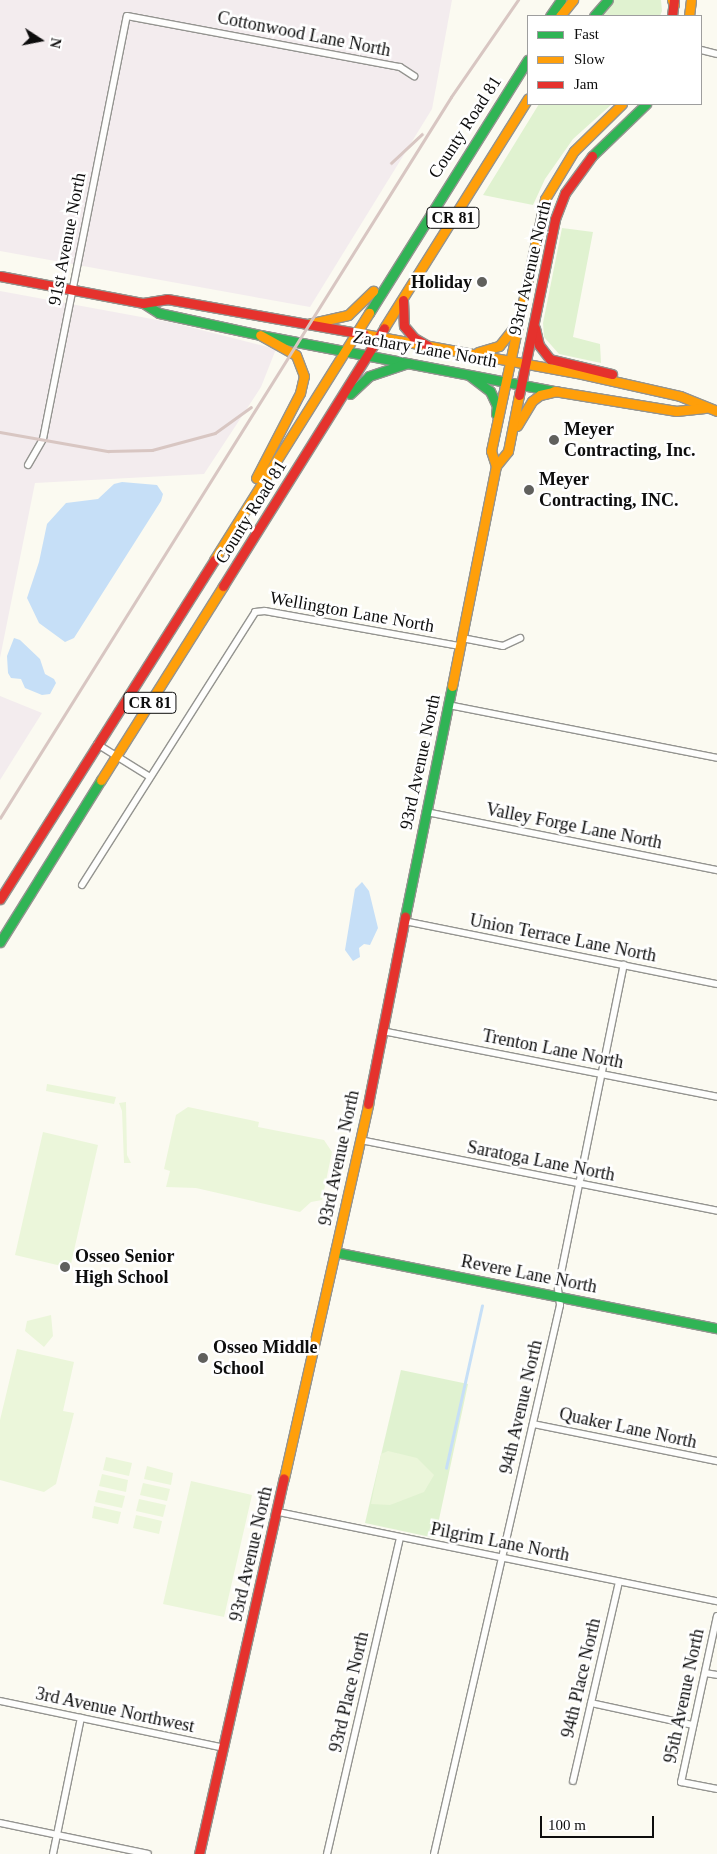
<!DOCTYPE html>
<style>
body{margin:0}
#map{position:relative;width:717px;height:1854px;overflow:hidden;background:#fbfaf1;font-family:Georgia,serif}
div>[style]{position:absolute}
.industrial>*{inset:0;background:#f3ecee}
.green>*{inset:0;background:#e0f2d0}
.pitch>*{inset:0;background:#ebf6da}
.water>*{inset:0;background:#c6dff7}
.stream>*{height:2.5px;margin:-1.25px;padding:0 1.25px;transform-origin:1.25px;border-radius:1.25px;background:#c6dff7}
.roads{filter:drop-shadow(1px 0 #949490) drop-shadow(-1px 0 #949490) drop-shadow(0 1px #949490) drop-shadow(0 -1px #949490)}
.street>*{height:6px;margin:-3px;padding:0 3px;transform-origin:3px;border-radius:3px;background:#fefefd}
.fast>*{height:9px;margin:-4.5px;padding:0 4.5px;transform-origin:4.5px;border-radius:4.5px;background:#30b455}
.slow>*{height:9px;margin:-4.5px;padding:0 4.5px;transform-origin:4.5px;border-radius:4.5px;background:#ff9f0a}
.jam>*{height:9px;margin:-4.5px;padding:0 4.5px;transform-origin:4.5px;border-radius:4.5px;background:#e5322d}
.rail>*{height:2.5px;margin:-1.25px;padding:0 1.25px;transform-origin:1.25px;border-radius:1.25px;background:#d8c6c2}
.dots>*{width:14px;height:14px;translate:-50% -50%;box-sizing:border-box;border:2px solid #fff;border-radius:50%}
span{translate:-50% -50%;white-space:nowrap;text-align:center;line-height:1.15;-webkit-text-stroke:5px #fff;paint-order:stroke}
.shield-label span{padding:1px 4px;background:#fff;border:1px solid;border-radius:4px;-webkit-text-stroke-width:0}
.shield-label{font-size:16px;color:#0d0d0d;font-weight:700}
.street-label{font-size:18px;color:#0d0d0d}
.poi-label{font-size:18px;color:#0d0d0d;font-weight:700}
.right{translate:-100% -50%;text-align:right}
.left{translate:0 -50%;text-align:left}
.legend{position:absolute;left:527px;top:15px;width:175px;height:90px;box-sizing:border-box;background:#fff;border:1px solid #9e9e9e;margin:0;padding:6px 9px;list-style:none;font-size:15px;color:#0d0d0d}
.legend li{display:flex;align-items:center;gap:10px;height:25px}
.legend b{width:25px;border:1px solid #9e9e9e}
.north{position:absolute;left:15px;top:15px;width:50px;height:50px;-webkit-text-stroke:4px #fff;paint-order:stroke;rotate:101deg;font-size:14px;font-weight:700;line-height:20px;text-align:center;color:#0d0d0d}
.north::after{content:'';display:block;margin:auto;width:18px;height:22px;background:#0d0d0d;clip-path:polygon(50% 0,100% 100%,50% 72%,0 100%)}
.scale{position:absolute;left:540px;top:1816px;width:114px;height:22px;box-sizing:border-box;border:2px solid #0d0d0d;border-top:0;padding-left:6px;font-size:15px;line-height:18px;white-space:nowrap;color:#0d0d0d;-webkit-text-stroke:4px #fff;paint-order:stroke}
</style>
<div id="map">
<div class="industrial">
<i style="clip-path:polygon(0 0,452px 0,432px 109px,310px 307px,0 251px)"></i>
<i style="clip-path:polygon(0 291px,174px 323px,276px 349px,261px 387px,204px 474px,35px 483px,0 658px)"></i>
<i style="clip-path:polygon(0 696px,42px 713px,0 780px)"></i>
</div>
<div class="green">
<i style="clip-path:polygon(614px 0,661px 0,662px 11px,660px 16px,600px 16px)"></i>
<i style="clip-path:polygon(539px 104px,612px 104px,573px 139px,545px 179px,533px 205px,483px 195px)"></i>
<i style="clip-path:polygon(562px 228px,593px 232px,573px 337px,600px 344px,601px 363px,559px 354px,544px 337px,543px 323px)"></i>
<i style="clip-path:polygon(401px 1370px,468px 1384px,435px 1538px,365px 1523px)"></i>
</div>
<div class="pitch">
<i style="clip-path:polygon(47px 1084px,116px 1097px,114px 1104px,46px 1091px)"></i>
<i style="clip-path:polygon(126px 1102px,127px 1155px,131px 1163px,124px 1163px,122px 1111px,119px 1103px)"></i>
<i style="clip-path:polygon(188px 1107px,259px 1122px,258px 1127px,324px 1140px,332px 1152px,322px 1200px,311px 1202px,300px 1212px,196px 1188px,166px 1187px,170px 1171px,164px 1169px,176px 1115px)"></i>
<i style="clip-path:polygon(43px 1132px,98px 1145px,70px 1268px,15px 1255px)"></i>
<i style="clip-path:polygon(51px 1315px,53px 1336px,44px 1347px,25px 1331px,27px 1321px)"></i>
<i style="clip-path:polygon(17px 1349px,74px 1362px,63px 1411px,74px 1413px,56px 1484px,44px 1492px,0 1480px,0 1420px)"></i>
<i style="clip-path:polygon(388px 1451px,417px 1458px,434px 1475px,424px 1492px,390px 1505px,371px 1504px,381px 1454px)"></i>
<i style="clip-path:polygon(106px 1457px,132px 1463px,129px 1476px,103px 1470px)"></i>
<i style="clip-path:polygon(147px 1466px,173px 1473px,171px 1485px,144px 1479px)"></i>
<i style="clip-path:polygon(102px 1474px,128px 1480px,126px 1492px,99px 1486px)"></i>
<i style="clip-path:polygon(191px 1481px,252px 1495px,224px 1617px,163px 1604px)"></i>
<i style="clip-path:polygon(143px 1483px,170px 1489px,167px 1501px,140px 1495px)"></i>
<i style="clip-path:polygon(98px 1490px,125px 1496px,122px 1508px,95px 1502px)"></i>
<i style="clip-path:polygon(139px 1499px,166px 1505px,163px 1517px,136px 1511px)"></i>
<i style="clip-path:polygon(94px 1506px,121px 1512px,118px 1524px,92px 1518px)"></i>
<i style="clip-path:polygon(136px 1515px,162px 1521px,159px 1534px,133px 1528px)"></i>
</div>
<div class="water">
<i style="clip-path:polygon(122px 482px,157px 485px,163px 494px,161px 501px,74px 638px,65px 642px,39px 623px,27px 598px,39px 562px,47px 524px,66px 503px,98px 499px,114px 484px)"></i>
<i style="clip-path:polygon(14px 638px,20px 640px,40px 659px,45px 674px,54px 679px,56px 683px,50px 694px,42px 695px,25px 688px,21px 679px,11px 678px,8px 673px,7px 656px)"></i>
<i style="clip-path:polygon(362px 882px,369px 891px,378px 928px,370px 945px,364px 944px,359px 948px,360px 957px,353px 961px,345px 950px,355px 889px)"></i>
</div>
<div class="stream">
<i style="left:446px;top:1468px;width:166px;rotate:-77.5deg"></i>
</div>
<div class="roads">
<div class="street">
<i style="left:701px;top:50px;width:16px;rotate:14deg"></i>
<i style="left:28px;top:465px;width:30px;rotate:-60deg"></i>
<i style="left:43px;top:439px;width:431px;rotate:-78.8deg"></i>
<i style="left:127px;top:16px;width:278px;rotate:10.6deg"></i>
<i style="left:400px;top:67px;width:17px;rotate:33deg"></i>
<i style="left:462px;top:638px;width:42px;rotate:11deg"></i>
<i style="left:503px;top:646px;width:19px;rotate:-25deg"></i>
<i style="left:448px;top:705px;width:274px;rotate:11.1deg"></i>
<i style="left:97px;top:744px;width:62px;rotate:31.9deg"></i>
<i style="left:426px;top:812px;width:297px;rotate:11.3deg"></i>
<i style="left:82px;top:885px;width:323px;rotate:-57.6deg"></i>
<i style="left:255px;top:612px;width:10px;rotate:-6deg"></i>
<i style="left:265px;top:611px;width:198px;rotate:10.2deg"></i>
<i style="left:404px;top:921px;width:319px;rotate:11.4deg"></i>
<i style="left:382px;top:1031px;width:341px;rotate:11.1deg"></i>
<i style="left:360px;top:1140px;width:364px;rotate:11.2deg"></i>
<i style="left:533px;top:1424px;width:188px;rotate:11.4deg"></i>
<i style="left:278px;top:1512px;width:448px;rotate:11.5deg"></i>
<i style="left:717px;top:1616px;width:170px;rotate:102.2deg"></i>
<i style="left:681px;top:1782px;width:37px;rotate:11deg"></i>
<i style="left:705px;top:1673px;width:12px;rotate:9deg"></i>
<i style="left:0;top:1701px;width:229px;rotate:11.8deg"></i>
<i style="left:591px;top:1703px;width:104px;rotate:12.2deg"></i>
<i style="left:573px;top:1781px;width:204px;rotate:-77deg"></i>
<i style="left:0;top:1823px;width:151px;rotate:11.8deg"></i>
<i style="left:53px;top:1854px;width:139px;rotate:-78.4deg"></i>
<i style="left:327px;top:1854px;width:325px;rotate:-77deg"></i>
<i style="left:434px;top:1854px;width:563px;rotate:-77.07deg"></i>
<i style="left:560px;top:1305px;width:17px;rotate:-97deg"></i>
<i style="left:558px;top:1288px;width:330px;rotate:-78.5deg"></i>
</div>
<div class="fast">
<i style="left:550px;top:16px;width:19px;rotate:-55deg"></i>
<i style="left:594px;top:16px;width:21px;rotate:-49deg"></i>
<i style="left:592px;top:156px;width:75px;rotate:-43.9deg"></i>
<i style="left:143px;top:303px;width:19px;rotate:32deg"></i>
<i style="left:159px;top:313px;width:103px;rotate:12.3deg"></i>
<i style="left:260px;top:335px;width:299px;rotate:10.8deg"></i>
<i style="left:369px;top:313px;width:299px;rotate:-57.9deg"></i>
<i style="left:470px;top:376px;width:25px;rotate:37deg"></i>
<i style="left:490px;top:391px;width:17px;rotate:65deg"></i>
<i style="left:497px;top:406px;width:8px;rotate:97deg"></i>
<i style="left:350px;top:394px;width:26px;rotate:-43deg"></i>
<i style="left:369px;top:376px;width:41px;rotate:-18.4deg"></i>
<i style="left:405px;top:917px;width:236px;rotate:-78.5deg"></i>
<i style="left:0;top:942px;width:191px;rotate:-58.1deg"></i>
<i style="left:335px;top:1252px;width:389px;rotate:11.3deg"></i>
</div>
<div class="slow">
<i style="left:672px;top:0;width:5px;rotate:68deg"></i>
<i style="left:560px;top:16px;width:21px;rotate:-51deg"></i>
<i style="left:689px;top:16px;width:16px;rotate:-83deg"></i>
<i style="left:308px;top:324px;width:41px;rotate:-12.7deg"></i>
<i style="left:348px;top:315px;width:35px;rotate:-44deg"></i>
<i style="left:384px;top:328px;width:271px;rotate:-57.9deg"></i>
<i style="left:364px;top:334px;width:222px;rotate:10.4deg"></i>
<i style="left:582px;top:374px;width:100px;rotate:12.7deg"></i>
<i style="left:680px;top:396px;width:40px;rotate:22deg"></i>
<i style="left:478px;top:352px;width:22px;rotate:-16deg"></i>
<i style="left:499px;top:346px;width:22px;rotate:-51deg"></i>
<i style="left:554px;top:391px;width:124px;rotate:9.3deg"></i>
<i style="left:676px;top:411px;width:29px;rotate:-6deg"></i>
<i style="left:517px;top:426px;width:29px;rotate:-59deg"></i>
<i style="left:532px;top:401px;width:10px;rotate:-37deg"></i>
<i style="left:540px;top:395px;width:17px;rotate:-13deg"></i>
<i style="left:496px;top:466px;width:16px;rotate:-108deg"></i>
<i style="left:491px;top:451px;width:258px;rotate:-77.9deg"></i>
<i style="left:545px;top:199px;width:56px;rotate:-58.9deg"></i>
<i style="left:574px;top:151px;width:67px;rotate:-44.4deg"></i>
<i style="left:256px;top:478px;width:96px;rotate:-62.6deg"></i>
<i style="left:300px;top:393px;width:17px;rotate:-77deg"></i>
<i style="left:304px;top:376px;width:22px;rotate:-111deg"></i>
<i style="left:296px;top:355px;width:41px;rotate:-150.9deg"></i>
<i style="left:214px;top:560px;width:292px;rotate:-57.9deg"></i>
<i style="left:452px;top:686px;width:224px;rotate:-78.7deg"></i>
<i style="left:496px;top:466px;width:19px;rotate:-51deg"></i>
<i style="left:508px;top:451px;width:57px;rotate:-78.9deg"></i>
<i style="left:101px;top:780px;width:229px;rotate:-57.8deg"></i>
<i style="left:284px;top:1478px;width:383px;rotate:-77.3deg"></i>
</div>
<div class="jam">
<i style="left:672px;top:16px;width:16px;rotate:-83deg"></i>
<i style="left:0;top:276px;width:146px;rotate:10.7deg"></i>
<i style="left:143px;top:303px;width:24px;rotate:-9deg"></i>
<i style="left:167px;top:299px;width:200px;rotate:10.1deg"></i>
<i style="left:403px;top:300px;width:26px;rotate:88deg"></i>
<i style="left:404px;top:326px;width:16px;rotate:50deg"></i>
<i style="left:414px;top:338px;width:16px;rotate:30deg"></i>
<i style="left:535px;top:328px;width:17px;rotate:77deg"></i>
<i style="left:539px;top:345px;width:18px;rotate:52deg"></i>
<i style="left:550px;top:359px;width:64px;rotate:13.6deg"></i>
<i style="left:519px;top:395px;width:180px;rotate:-78.4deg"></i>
<i style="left:555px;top:219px;width:28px;rotate:-69deg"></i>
<i style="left:565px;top:193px;width:46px;rotate:-53.9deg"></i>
<i style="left:223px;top:586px;width:304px;rotate:-58deg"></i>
<i style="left:0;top:899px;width:401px;rotate:-57.7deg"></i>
<i style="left:368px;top:1104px;width:191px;rotate:-78.8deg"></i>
<i style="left:199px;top:1854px;width:385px;rotate:-77.3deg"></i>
</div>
</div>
<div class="rail">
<i style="left:391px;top:163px;width:42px;rotate:-43.1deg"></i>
<i style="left:0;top:432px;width:110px;rotate:10deg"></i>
<i style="left:108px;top:451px;width:44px;rotate:-1.3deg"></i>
<i style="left:152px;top:450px;width:65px;rotate:-15.1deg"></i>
<i style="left:215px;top:433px;width:44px;rotate:-35.8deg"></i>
<i style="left:0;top:818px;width:850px;rotate:-57.97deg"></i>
<i style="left:451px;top:97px;width:118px;rotate:-55.4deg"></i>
</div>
<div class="dots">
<i style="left:482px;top:282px;background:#60605d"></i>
<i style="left:554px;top:440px;background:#60605d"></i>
<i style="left:529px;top:490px;background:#60605d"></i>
<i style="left:65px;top:1267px;background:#60605d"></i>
<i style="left:203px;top:1358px;background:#60605d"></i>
</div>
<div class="shield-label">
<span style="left:453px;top:218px">CR 81</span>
<span style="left:150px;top:703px">CR 81</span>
</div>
<div class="street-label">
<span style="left:304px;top:34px;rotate:11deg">Cottonwood Lane North</span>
<span style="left:465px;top:127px;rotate:-57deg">County Road 81</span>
<span style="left:67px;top:239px;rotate:-79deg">91st Avenue North</span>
<span style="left:530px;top:268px;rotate:-77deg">93rd Avenue North</span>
<span style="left:425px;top:349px;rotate:10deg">Zachary Lane North</span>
<span style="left:251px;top:512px;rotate:-58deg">County Road 81</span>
<span style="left:352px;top:612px;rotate:10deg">Wellington Lane North</span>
<span style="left:420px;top:762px;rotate:-78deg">93rd Avenue North</span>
<span style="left:574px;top:826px;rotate:11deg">Valley Forge Lane North</span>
<span style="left:563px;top:938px;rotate:11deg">Union Terrace Lane North</span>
<span style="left:553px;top:1049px;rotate:11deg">Trenton Lane North</span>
<span style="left:339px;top:1158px;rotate:-78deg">93rd Avenue North</span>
<span style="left:541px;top:1161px;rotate:11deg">Saratoga Lane North</span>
<span style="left:529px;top:1274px;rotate:11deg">Revere Lane North</span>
<span style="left:521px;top:1407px;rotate:-77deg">94th Avenue North</span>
<span style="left:628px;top:1428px;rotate:12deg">Quaker Lane North</span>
<span style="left:500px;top:1542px;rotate:11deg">Pilgrim Lane North</span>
<span style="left:251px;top:1554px;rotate:-77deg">93rd Avenue North</span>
<span style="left:581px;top:1678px;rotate:-77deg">94th Place North</span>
<span style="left:349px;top:1692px;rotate:-77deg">93rd Place North</span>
<span style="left:684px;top:1696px;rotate:-78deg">95th Avenue North</span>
<span style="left:115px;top:1710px;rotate:12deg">3rd Avenue Northwest</span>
</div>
<div class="poi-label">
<span class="right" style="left:472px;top:282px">Holiday</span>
<span class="left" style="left:564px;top:440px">Meyer<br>Contracting, Inc.</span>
<span class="left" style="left:539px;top:490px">Meyer<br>Contracting, INC.</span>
<span class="left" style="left:75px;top:1267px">Osseo Senior<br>High School</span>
<span class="left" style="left:213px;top:1358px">Osseo Middle<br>School</span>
</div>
<ul class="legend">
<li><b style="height:6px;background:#30b455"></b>Fast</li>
<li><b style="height:6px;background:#ff9f0a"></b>Slow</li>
<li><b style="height:6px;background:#e5322d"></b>Jam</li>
</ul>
<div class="north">N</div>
<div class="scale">100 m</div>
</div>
